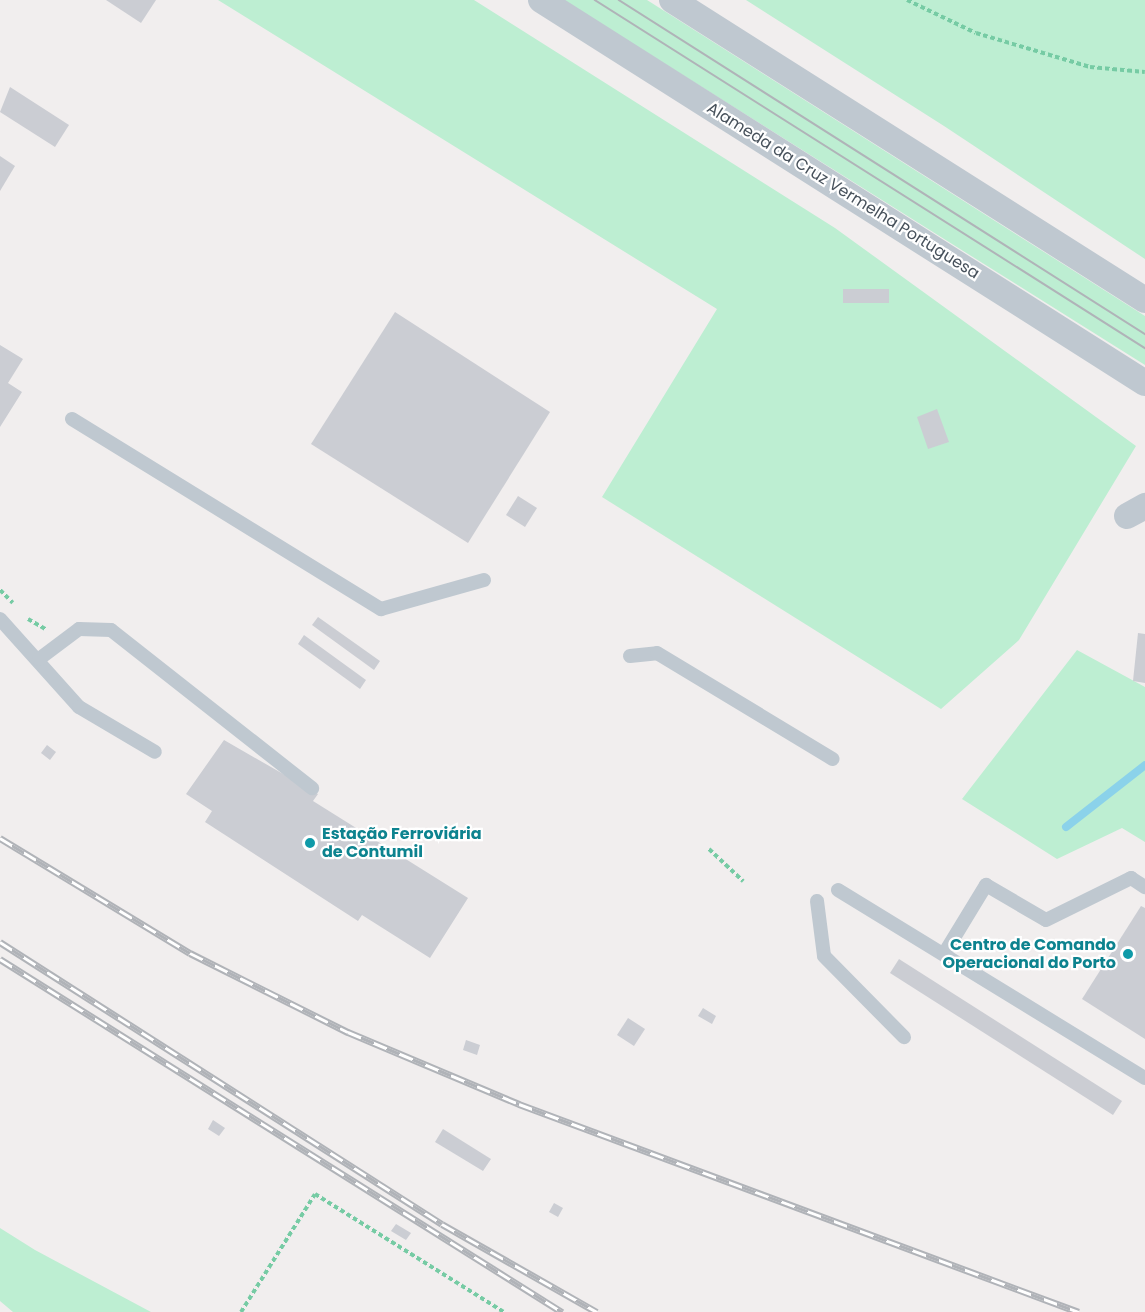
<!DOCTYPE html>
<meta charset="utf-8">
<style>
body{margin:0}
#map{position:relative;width:1145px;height:1312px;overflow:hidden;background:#f1eeee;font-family:Poppins,sans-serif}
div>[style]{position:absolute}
.green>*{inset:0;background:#bdeed2}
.stream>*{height:8px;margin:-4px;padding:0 4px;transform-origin:4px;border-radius:4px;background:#8bd2ea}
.building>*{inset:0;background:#cbcdd3}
.path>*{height:4px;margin-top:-2px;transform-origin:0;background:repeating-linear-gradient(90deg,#76cba4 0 4.5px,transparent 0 7.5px)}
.lane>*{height:14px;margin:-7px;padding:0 7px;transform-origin:7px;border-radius:7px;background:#bfc8d0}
.street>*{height:26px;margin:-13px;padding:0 13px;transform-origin:13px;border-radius:13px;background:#bfc8d0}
.tram>*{height:1.5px;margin:-0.75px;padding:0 0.75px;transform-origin:0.75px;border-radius:0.75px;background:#b0b3b8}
.rail>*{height:7px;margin-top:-3.5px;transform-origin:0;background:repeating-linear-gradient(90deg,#fff 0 14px,#b0b3b8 0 28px);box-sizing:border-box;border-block:2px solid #b0b3b8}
.dots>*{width:16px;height:16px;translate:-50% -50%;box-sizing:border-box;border:3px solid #fff;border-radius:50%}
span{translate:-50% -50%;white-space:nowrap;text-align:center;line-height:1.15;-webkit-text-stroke:4.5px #fff;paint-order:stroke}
.street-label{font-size:16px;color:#47515b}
.culture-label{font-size:16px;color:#0d838f;font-weight:700}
.left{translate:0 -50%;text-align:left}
.right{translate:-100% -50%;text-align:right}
</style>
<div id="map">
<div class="green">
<i style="clip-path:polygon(218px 0,474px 0,835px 228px,1136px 446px,1019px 640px,941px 709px,602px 497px,717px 309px)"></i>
<i style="clip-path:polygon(563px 0,647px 0,1145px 316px,1145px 365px)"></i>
<i style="clip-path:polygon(746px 0,1145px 0,1145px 259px,944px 126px)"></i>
<i style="clip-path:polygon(1077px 650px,1145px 687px,1145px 842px,1122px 828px,1057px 859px,962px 799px)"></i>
<i style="clip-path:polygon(0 1228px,35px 1250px,151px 1312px,13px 1312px,0 1301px)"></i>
</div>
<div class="stream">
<i style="left:1066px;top:827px;width:100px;rotate:-38.1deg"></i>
</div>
<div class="building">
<i style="clip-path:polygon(106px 0,156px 0,141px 23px)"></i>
<i style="clip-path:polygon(10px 87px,69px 125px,55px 147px,0 112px)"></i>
<i style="clip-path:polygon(0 156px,15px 166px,0 191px)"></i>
<i style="clip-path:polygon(843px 289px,889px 289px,889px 303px,843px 303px)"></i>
<i style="clip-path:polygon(395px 312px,550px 412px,468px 543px,311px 444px)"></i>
<i style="clip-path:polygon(0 345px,23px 359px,8px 383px,22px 392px,0 427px)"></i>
<i style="clip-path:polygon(937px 409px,949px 442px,928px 449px,917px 417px)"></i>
<i style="clip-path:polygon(518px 496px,537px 508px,525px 527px,506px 515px)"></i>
<i style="clip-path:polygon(318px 617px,380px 661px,374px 670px,312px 625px)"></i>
<i style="clip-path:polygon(1138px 633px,1145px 634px,1145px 683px,1133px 681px)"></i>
<i style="clip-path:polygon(304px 635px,366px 680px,360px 689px,298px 644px)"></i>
<i style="clip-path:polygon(224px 740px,318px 794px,313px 801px,468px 898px,430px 958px,362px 915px,358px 921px,205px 822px,212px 811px,186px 794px)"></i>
<i style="clip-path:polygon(47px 745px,56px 752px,50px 760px,41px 753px)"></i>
<i style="clip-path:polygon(1141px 906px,1145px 908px,1145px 1039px,1082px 999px)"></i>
<i style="clip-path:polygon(899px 959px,1122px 1101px,1113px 1115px,890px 973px)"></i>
<i style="clip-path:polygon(703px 1008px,716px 1016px,712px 1024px,698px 1016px)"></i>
<i style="clip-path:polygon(628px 1018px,645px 1029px,634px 1046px,617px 1035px)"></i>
<i style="clip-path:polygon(466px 1040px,480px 1045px,477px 1055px,463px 1050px)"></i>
<i style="clip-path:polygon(213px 1120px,225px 1128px,219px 1136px,208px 1129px)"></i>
<i style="clip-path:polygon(443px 1129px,491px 1159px,483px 1171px,435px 1142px)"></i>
<i style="clip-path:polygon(554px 1203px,563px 1208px,558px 1217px,549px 1212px)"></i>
<i style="clip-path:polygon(396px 1224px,411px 1233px,406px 1240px,391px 1231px)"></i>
</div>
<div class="path">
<i style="left:907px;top:0;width:76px;rotate:25.6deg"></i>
<i style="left:976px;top:33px;width:119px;rotate:16.6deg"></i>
<i style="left:1090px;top:67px;width:55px;rotate:5.2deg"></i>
<i style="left:0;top:590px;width:18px;rotate:45deg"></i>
<i style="left:28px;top:619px;width:22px;rotate:30deg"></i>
<i style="left:709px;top:849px;width:47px;rotate:43.3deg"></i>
<i style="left:241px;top:1312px;width:139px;rotate:-57.9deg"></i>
<i style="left:315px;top:1194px;width:223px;rotate:32deg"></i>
</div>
<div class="lane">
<i style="left:72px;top:419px;width:363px;rotate:31.6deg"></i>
<i style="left:381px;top:609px;width:107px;rotate:-15.7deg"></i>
<i style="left:0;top:619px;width:118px;rotate:48.1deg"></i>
<i style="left:79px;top:707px;width:88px;rotate:30.6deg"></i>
<i style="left:630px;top:656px;width:27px;rotate:-6deg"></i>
<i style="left:657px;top:653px;width:205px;rotate:31.1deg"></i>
<i style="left:39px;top:659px;width:50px;rotate:-36.9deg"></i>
<i style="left:79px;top:629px;width:32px;rotate:2deg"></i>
<i style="left:111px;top:630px;width:256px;rotate:38.2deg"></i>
<i style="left:838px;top:890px;width:360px;rotate:31.5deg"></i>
<i style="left:817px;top:901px;width:55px;rotate:82.7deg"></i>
<i style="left:824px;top:956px;width:114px;rotate:45.4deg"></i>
<i style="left:944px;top:954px;width:81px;rotate:-58.7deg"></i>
<i style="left:986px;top:885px;width:69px;rotate:30.3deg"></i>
<i style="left:1046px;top:920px;width:95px;rotate:-26.3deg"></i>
<i style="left:1131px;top:878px;width:17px;rotate:33deg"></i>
</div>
<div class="street">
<i style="left:541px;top:0;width:715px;rotate:32.38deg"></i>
<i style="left:672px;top:0;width:560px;rotate:32.38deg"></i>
<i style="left:1127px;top:516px;width:21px;rotate:-29deg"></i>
</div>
<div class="tram">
<i style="left:595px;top:0;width:651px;rotate:32.32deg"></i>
<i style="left:619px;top:0;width:623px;rotate:32.41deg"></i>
</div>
<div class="rail">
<i style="left:0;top:838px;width:222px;rotate:31.2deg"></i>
<i style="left:190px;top:953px;width:177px;rotate:26.6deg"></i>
<i style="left:348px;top:1032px;width:186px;rotate:22.8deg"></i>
<i style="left:519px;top:1104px;width:597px;rotate:20.38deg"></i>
<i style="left:0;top:942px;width:524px;rotate:32.54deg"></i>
<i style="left:442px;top:1224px;width:178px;rotate:29.6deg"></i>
<i style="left:0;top:959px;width:664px;rotate:32.13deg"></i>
</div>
<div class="dots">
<i style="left:310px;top:843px;background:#0f9aa8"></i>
<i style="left:1128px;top:954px;background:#0f9aa8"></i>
</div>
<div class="street-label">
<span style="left:843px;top:191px;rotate:32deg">Alameda da Cruz Vermelha Portuguesa</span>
</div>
<div class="culture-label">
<span class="left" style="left:322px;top:843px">Estação Ferroviária<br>de Contumil</span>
<span class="right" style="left:1116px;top:954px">Centro de Comando<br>Operacional do Porto</span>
</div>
</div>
